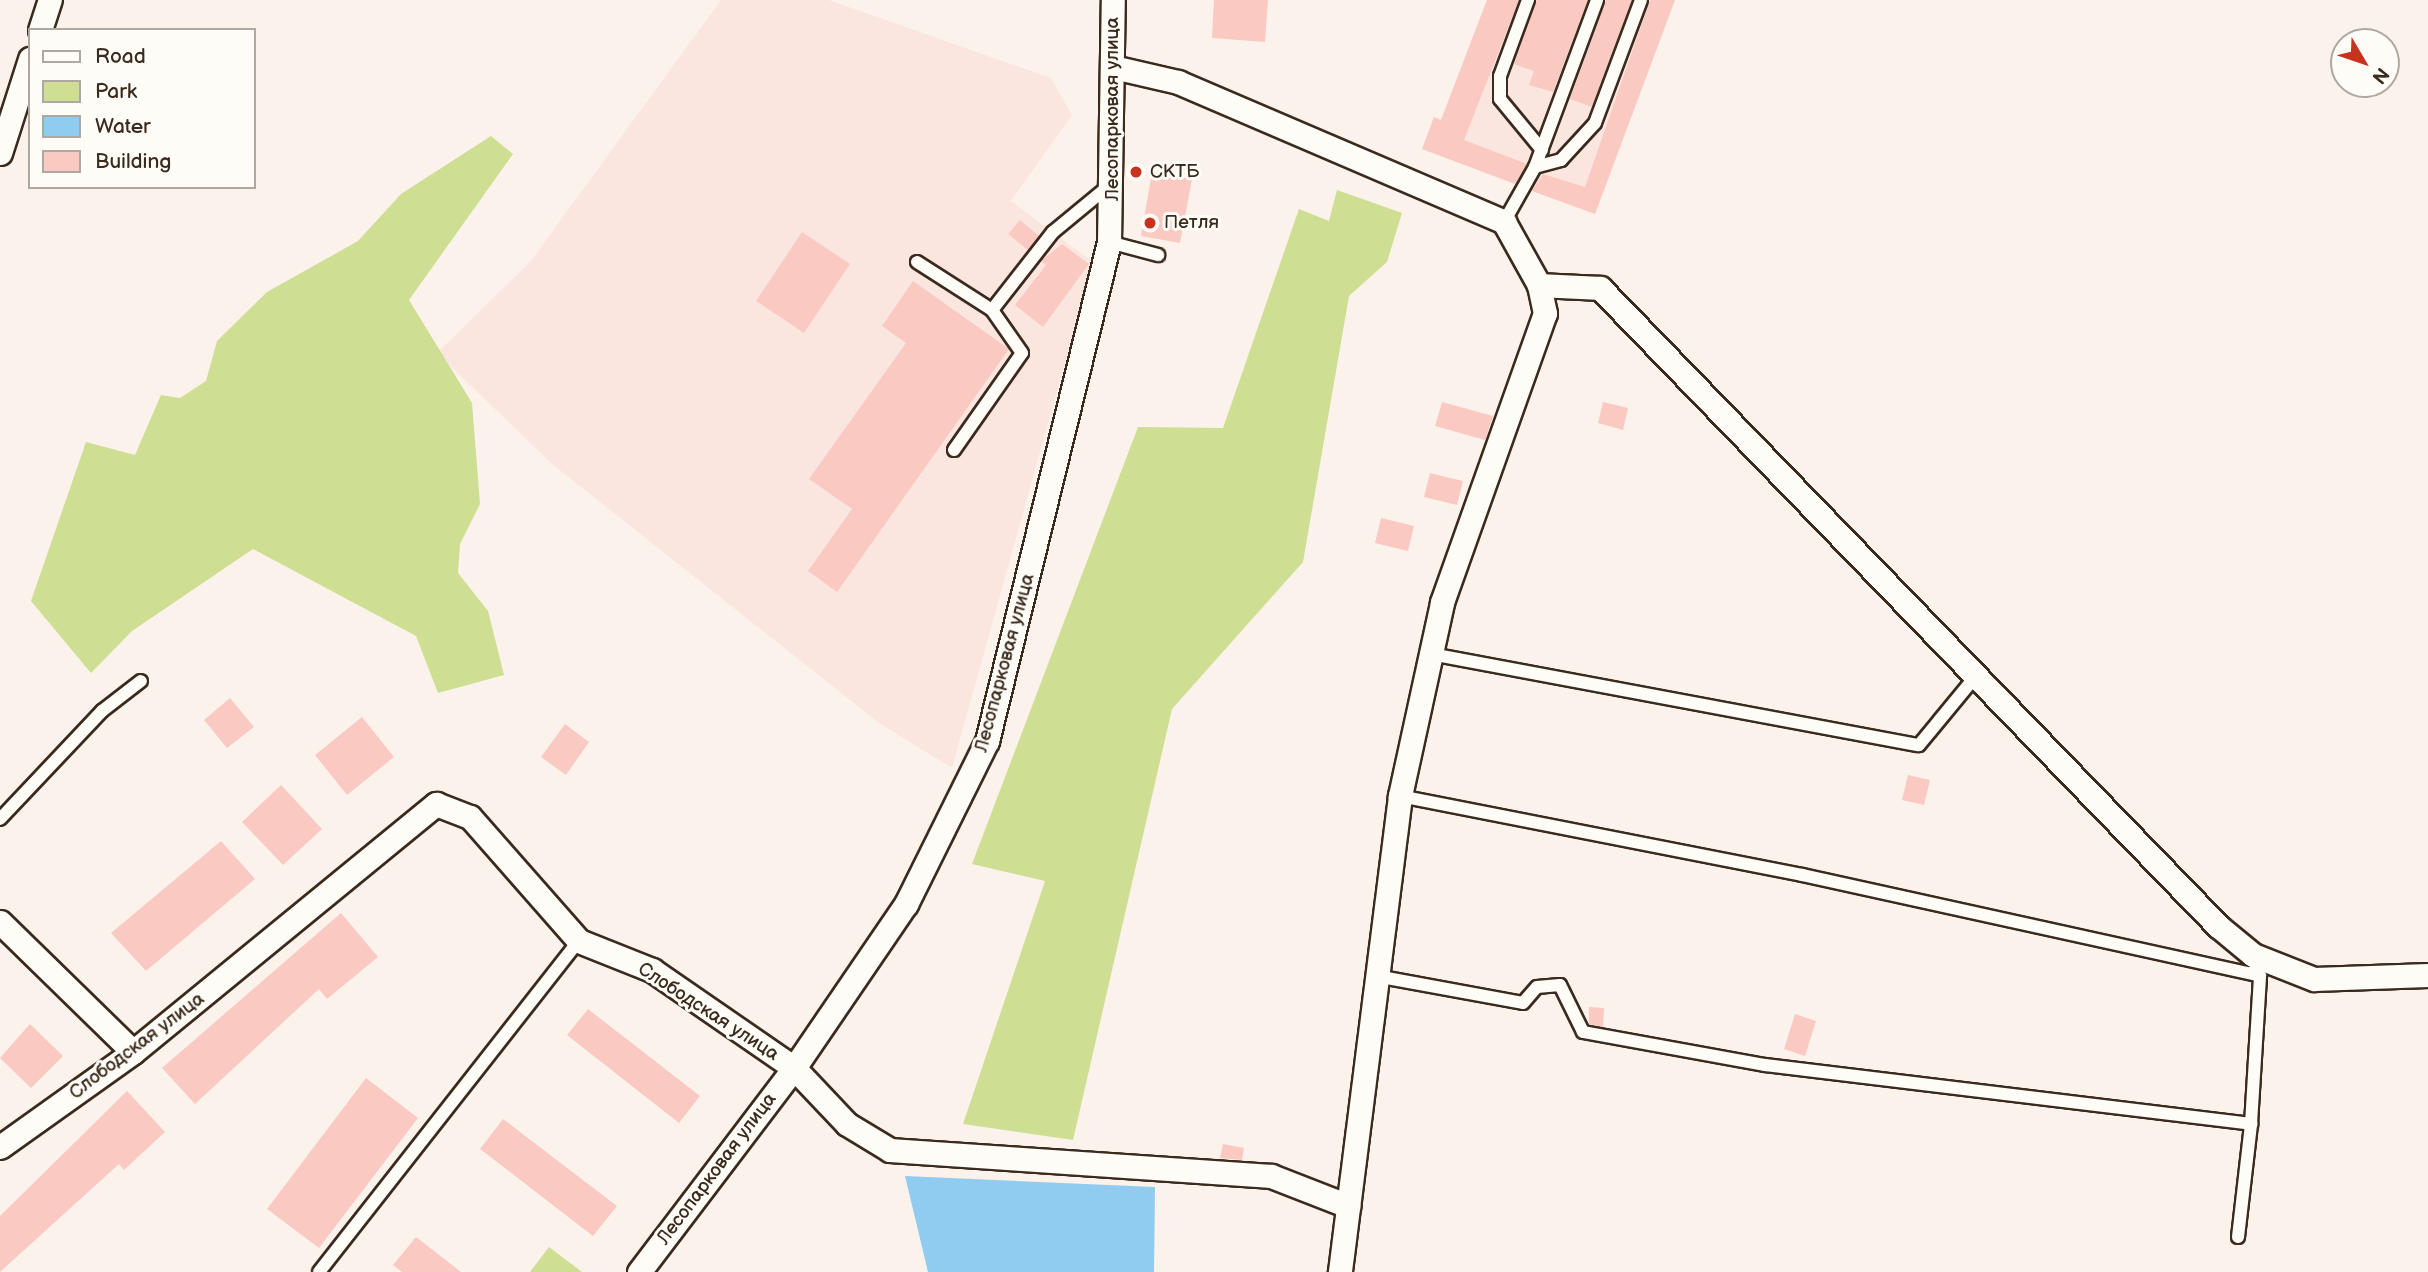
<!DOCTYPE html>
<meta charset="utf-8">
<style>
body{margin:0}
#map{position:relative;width:2428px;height:1272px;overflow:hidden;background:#fcf2ec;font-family:"Balsamiq Sans",sans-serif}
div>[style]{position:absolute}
.built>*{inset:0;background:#fbe6df}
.green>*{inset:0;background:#cede92}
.water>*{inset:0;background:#90ccf0}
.building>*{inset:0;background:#f9c9c2}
.roads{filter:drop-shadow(2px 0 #3b2a1e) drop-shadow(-2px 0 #3b2a1e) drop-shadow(0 2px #3b2a1e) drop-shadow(0 -2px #3b2a1e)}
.service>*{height:12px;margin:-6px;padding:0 6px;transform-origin:6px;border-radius:6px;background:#fdfcf7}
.minor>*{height:23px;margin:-11.5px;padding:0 11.5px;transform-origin:11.5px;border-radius:11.5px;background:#fdfcf7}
.dots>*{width:19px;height:19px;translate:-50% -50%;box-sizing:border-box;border:4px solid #fdfcf7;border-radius:50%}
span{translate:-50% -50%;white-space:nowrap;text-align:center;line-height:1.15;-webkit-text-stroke:6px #fdfcf7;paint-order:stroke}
.street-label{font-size:19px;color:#3b2a1e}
.poi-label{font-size:19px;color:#3b2a1e}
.left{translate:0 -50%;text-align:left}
.legend{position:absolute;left:28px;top:28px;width:228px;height:161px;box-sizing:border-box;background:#fdfcf7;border:2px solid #afa8a0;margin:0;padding:9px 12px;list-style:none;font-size:21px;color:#3b2a1e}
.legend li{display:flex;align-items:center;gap:14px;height:35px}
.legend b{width:35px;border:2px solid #afa8a0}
.north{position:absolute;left:2330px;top:28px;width:70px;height:70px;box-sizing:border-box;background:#fdfcf7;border:2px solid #afa8a0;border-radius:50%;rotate:129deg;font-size:19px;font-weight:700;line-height:28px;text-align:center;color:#3b2a1e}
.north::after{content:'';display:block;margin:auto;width:24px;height:32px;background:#c8321e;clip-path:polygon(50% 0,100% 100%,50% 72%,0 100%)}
</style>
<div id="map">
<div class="built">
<i style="clip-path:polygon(721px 0,829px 0,1051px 78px,1072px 115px,1011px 201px,1093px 262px,952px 768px,879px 723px,552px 464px,437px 353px,530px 262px)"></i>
<i style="clip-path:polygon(1487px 0,1675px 0,1595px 214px,1422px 149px,1434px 117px,1441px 120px)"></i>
</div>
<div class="green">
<i style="clip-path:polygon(491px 136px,513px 154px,409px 300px,472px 403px,480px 504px,460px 544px,458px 573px,488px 611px,504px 675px,438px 693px,416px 636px,253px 549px,132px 631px,91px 673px,31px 601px,86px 442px,135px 455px,161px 395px,180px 398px,206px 381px,217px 341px,267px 292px,358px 241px,401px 194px)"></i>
<i style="clip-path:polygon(1337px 190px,1402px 213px,1387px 262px,1349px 296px,1303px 562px,1172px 709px,1073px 1140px,963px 1124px,1045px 881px,972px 864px,1138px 427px,1223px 428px,1299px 209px,1329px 221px)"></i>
<i style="clip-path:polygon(549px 1247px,582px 1272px,530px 1272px)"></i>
</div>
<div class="water">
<i style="clip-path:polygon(905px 1176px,1155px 1187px,1154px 1272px,928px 1272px)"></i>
</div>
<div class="building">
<i style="clip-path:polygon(1214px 0,1268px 0,1265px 42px,1212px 38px)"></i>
<i style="clip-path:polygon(1487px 0,1519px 0,1464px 140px,1527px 164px,1515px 184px,1422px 149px,1434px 117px,1441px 120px)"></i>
<i style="clip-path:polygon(1537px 0,1588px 0,1553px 92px,1529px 85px,1534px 71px,1514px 64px)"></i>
<i style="clip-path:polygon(1606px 0,1632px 0,1592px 107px,1570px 99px)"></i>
<i style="clip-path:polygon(1650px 0,1675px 0,1595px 214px,1532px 191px,1543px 174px,1585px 187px)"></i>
<i style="clip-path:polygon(1152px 172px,1192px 179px,1180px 243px,1141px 236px)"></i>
<i style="clip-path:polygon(1020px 220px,1039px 236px,1028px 250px,1008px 234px)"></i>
<i style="clip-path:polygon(802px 232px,850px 264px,804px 333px,756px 301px)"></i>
<i style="clip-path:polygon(1062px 244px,1089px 264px,1043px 327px,1015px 305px,1046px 265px,1041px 261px)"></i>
<i style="clip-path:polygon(913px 281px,1009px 349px,837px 592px,808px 571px,852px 509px,809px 479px,906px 343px,882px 326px)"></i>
<i style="clip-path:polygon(1442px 402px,1493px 416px,1485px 440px,1435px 426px)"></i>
<i style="clip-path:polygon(1603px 402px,1628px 408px,1623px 430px,1598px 423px)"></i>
<i style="clip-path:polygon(1430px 473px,1463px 481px,1457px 505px,1424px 497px)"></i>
<i style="clip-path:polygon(1381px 518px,1414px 526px,1408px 551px,1375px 543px)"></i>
<i style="clip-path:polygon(230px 698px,254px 727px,227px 748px,204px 720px)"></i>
<i style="clip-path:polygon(362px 717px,394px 757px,347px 795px,315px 755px)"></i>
<i style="clip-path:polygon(565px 724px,589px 742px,566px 775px,541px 757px)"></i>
<i style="clip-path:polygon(1908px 775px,1930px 780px,1924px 805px,1902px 800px)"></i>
<i style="clip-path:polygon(281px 785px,322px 829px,283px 865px,242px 822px)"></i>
<i style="clip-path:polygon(221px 841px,255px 879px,146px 971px,111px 933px)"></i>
<i style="clip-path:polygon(341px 913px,378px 957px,327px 999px,319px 989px,195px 1104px,162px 1068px)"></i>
<i style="clip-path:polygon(1589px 1007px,1604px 1008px,1603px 1027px,1589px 1024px)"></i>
<i style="clip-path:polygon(588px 1009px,700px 1096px,679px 1123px,567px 1035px)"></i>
<i style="clip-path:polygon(1795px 1014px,1816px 1021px,1805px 1056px,1784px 1049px)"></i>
<i style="clip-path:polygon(30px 1024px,63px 1056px,31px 1088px,0 1058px)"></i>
<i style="clip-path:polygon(366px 1078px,418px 1118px,319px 1248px,267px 1209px)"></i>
<i style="clip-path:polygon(127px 1091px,165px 1132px,124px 1170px,119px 1164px,0 1272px,0 1216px)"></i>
<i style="clip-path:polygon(503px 1119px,617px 1206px,593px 1236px,480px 1149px)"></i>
<i style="clip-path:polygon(1223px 1144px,1244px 1148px,1242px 1160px,1220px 1158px)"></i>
<i style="clip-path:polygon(416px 1237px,461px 1272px,402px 1272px,393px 1265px)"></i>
</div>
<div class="roads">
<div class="service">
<i style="left:1528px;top:0;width:81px;rotate:110.2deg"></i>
<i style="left:1500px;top:76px;width:23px;rotate:90deg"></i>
<i style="left:1500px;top:99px;width:66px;rotate:50.5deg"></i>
<i style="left:1535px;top:167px;width:178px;rotate:-69.6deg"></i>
<i style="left:1504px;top:222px;width:63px;rotate:-60.6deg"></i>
<i style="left:1535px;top:167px;width:27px;rotate:-15deg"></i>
<i style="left:1561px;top:160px;width:50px;rotate:-47.4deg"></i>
<i style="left:1595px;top:123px;width:131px;rotate:-69.5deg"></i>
<i style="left:1109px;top:242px;width:51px;rotate:14.9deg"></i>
<i style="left:917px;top:262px;width:89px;rotate:32.6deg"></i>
<i style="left:992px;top:310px;width:99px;rotate:-52deg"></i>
<i style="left:1053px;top:232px;width:74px;rotate:-39.5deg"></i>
<i style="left:954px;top:450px;width:118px;rotate:-55deg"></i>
<i style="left:1022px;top:353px;width:52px;rotate:-124.9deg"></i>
<i style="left:1431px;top:654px;width:496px;rotate:10.6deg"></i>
<i style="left:1919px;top:745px;width:88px;rotate:-50.5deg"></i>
<i style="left:1400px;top:796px;width:410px;rotate:11.1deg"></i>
<i style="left:1802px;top:875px;width:469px;rotate:12.4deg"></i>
<i style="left:0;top:819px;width:149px;rotate:-46.6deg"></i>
<i style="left:102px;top:711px;width:49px;rotate:-37.6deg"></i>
<i style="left:1376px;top:976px;width:149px;rotate:10.4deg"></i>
<i style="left:1523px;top:1003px;width:21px;rotate:-49deg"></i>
<i style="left:1537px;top:987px;width:23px;rotate:-5deg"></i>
<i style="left:1560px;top:985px;width:52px;rotate:63.9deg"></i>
<i style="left:1583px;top:1032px;width:185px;rotate:10.3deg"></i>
<i style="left:1765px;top:1065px;width:490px;rotate:6.9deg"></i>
<i style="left:2238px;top:1237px;width:114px;rotate:-83.4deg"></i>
<i style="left:2251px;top:1124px;width:148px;rotate:-86.5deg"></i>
<i style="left:2260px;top:976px;width:8px;rotate:-135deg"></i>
<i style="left:319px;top:1272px;width:421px;rotate:-51.9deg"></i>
</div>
<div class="minor">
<i style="left:40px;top:30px;width:32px;rotate:-72deg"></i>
<i style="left:1113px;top:67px;width:67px;rotate:13deg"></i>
<i style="left:1178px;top:82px;width:355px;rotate:23.2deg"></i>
<i style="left:1504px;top:222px;width:72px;rotate:60.9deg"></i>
<i style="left:1539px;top:285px;width:29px;rotate:78deg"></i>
<i style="left:1545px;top:313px;width:308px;rotate:109.6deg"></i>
<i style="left:1442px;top:603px;width:198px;rotate:102.3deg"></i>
<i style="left:1400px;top:796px;width:480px;rotate:97.2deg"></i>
<i style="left:0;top:153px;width:99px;rotate:-72.3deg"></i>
<i style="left:1539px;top:285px;width:61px;rotate:2.8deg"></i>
<i style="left:1600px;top:288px;width:888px;rotate:45.91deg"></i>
<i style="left:2218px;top:926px;width:45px;rotate:39.6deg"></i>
<i style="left:2253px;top:955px;width:66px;rotate:21.5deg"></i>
<i style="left:2314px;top:979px;width:114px;rotate:-2deg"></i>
<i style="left:0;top:922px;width:186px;rotate:44.3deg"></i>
<i style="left:0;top:1147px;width:163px;rotate:-35.5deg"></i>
<i style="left:133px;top:1052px;width:392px;rotate:-39.3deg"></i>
<i style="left:436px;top:804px;width:36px;rotate:21deg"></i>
<i style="left:470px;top:817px;width:165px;rotate:48.7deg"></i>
<i style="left:579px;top:941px;width:79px;rotate:21.7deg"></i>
<i style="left:652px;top:970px;width:173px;rotate:34.6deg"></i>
<i style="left:794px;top:1068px;width:77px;rotate:46.6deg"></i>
<i style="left:847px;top:1124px;width:50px;rotate:31.2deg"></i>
<i style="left:890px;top:1150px;width:382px;rotate:3.9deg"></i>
<i style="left:1271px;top:1176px;width:83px;rotate:21.3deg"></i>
<i style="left:639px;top:1272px;width:256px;rotate:-52.8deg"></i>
<i style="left:794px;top:1068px;width:199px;rotate:-55.7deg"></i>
<i style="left:906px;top:904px;width:182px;rotate:-63.6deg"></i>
<i style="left:987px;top:741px;width:514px;rotate:-76.26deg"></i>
<i style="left:1109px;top:242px;width:242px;rotate:-89.1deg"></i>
</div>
</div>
<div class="dots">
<i style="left:1136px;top:172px;background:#c8321e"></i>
<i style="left:1150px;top:223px;background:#c8321e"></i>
</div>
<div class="street-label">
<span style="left:1113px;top:109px;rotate:-90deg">Лесопарковая улица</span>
<span style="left:1005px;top:663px;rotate:-75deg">Лесопарковая улица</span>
<span style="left:708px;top:1012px;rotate:33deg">Слободская улица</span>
<span style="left:137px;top:1046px;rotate:-37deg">Слободская улица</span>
<span style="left:717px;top:1169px;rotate:-53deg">Лесопарковая улица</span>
</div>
<div class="poi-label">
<span class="left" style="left:1150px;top:172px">СКТБ</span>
<span class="left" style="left:1164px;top:223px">Петля</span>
</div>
<ul class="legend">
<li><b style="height:9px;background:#fdfcf7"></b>Road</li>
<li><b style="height:19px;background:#cede92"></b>Park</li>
<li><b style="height:19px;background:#90ccf0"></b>Water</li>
<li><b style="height:19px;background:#f9c9c2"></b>Building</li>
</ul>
<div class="north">N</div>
</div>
